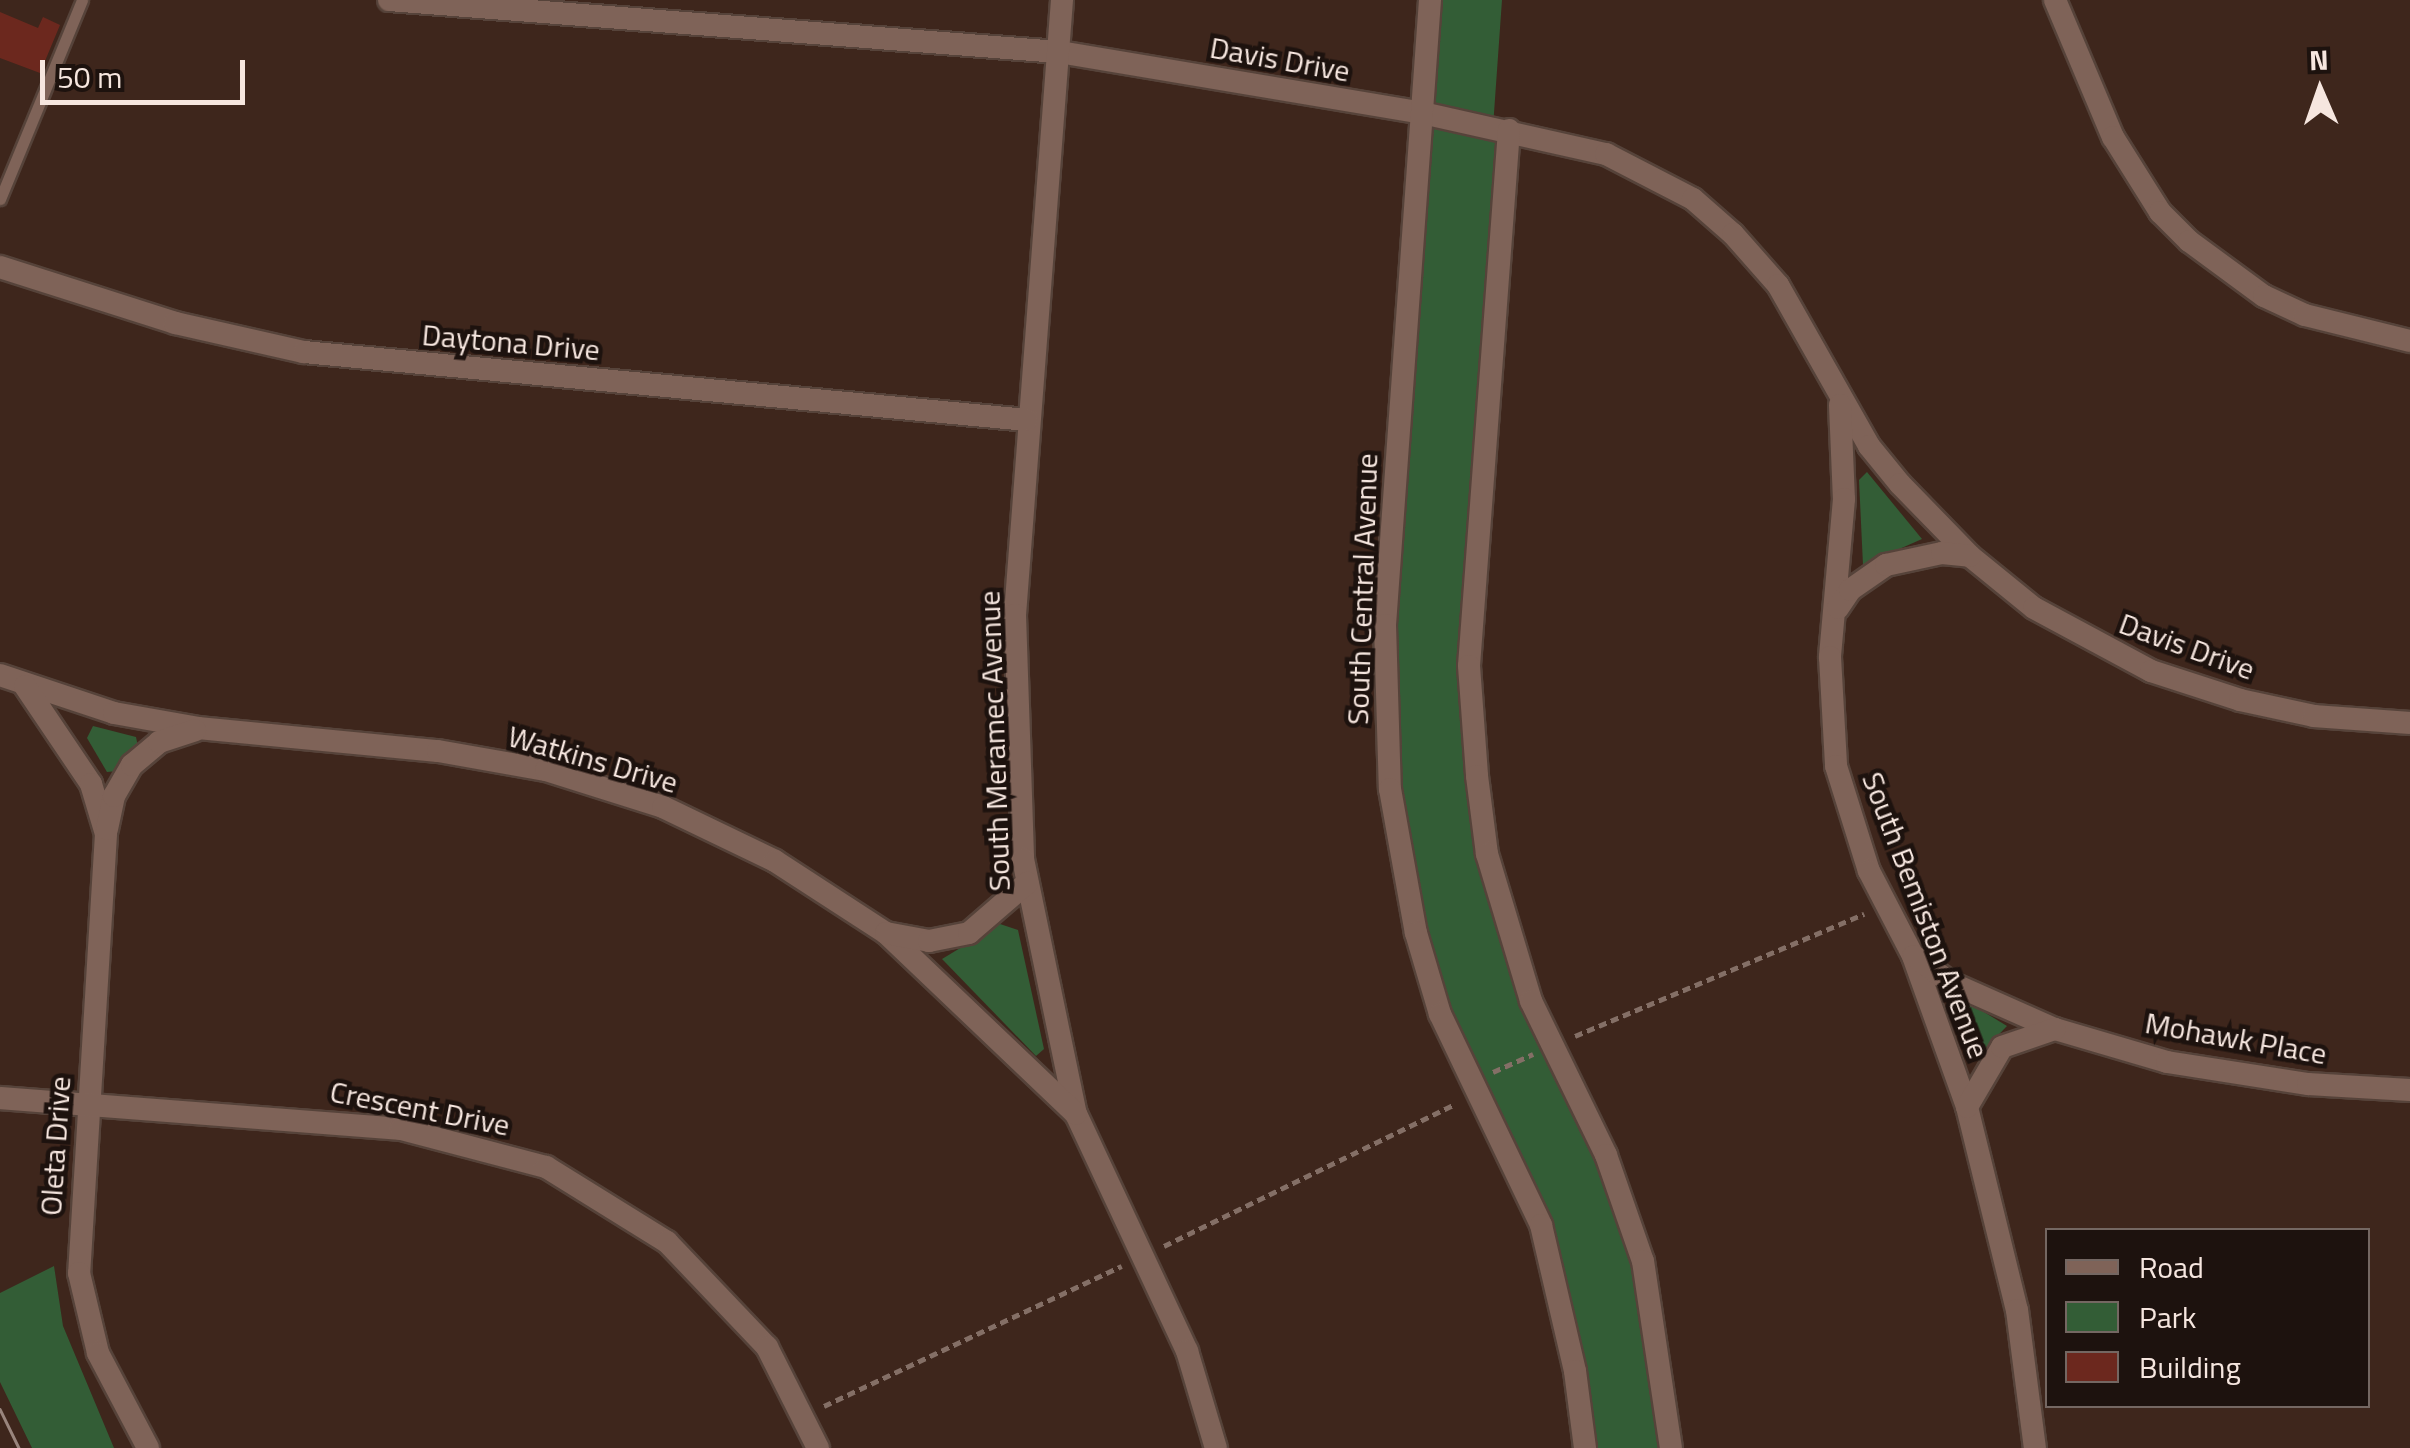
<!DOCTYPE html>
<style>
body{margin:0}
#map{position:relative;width:2410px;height:1448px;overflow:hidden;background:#3e261c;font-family:"Titillium Web",sans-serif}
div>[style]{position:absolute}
.green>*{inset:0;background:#335d36}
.building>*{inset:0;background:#6c281e}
.path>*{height:5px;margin-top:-2.5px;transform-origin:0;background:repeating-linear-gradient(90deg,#846f66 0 8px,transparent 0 13px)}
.roads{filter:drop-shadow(2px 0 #56433a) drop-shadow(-2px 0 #56433a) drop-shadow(0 2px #56433a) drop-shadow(0 -2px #56433a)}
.lane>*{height:11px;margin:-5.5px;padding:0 5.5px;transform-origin:5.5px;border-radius:5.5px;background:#7f6358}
.street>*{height:22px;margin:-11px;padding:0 11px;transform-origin:11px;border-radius:11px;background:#7f6358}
.tram>*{height:2.5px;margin:-1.25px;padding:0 1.25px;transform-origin:1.25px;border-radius:1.25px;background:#99857d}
span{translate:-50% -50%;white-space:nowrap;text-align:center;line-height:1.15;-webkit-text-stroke:9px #1d120e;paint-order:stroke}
.street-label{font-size:30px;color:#f6e6df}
.legend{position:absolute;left:2045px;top:1228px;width:325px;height:180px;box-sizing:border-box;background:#1d120e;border:2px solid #746762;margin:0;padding:12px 18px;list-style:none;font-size:30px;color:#f6e6df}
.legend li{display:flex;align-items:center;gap:20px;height:50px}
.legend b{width:50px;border:2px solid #746762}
.north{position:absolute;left:2270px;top:40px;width:100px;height:100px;-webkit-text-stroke:8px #1d120e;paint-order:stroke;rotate:358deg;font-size:28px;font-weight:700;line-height:40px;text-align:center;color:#f6e6df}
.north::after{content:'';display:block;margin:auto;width:35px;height:45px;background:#f6e6df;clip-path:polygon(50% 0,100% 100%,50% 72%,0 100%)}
.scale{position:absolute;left:40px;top:60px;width:205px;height:45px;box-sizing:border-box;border:5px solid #f6e6df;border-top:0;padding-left:12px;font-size:30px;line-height:35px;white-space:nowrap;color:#f6e6df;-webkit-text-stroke:8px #1d120e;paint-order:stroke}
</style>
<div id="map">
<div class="green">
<i style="clip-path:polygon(1430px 0,1502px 0,1493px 127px,1509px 130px,1469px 666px,1507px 929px,1643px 1261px,1671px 1448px,1585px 1448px,1559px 1295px,1440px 1014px,1386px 712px)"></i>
<i style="clip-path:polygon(1867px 472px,1922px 539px,1863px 565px,1859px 480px)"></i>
<i style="clip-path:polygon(93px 726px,136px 737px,138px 747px,117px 771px,107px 772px,87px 738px)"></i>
<i style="clip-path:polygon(1000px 924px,1018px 930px,1044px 1049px,1036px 1056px,942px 959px)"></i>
<i style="clip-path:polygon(1961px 998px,2007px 1026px,1982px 1052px,1966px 1048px,1949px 1010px)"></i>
<i style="clip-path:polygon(54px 1266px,63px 1326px,114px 1448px,32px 1448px,0 1382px,0 1293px)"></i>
</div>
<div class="building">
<i style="clip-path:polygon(0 12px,38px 28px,43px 17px,60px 25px,40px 73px,0 58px)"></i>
</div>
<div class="path">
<i style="left:1575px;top:1036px;width:314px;rotate:-22.9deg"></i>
<i style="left:1493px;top:1072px;width:44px;rotate:-24.2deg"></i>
<i style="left:1164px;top:1246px;width:324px;rotate:-26deg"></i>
<i style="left:824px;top:1406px;width:329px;rotate:-25.2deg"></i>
</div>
<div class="roads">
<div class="lane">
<i style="left:0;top:199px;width:215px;rotate:-67.6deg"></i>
</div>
<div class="street">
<i style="left:389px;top:0;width:672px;rotate:4.44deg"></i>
<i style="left:1059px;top:52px;width:368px;rotate:9.5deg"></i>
<i style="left:1422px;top:113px;width:189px;rotate:12.6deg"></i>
<i style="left:1606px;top:154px;width:98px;rotate:27.3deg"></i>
<i style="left:1693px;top:199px;width:53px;rotate:41.2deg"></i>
<i style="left:1733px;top:234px;width:68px;rotate:48.6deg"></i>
<i style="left:1778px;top:285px;width:185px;rotate:60.5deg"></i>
<i style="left:1869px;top:446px;width:49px;rotate:50.8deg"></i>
<i style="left:1900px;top:484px;width:100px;rotate:45.8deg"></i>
<i style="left:1970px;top:556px;width:82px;rotate:39.1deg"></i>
<i style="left:2034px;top:608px;width:133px;rotate:28.3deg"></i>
<i style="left:2151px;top:671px;width:94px;rotate:18deg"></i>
<i style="left:2240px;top:700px;width:76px;rotate:12.2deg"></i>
<i style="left:2314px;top:716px;width:96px;rotate:4.2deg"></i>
<i style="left:1062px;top:0;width:617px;rotate:94.37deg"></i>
<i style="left:1015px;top:615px;width:244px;rotate:88.1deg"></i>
<i style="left:1023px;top:859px;width:260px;rotate:78.3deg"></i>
<i style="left:1076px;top:1114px;width:262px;rotate:64.9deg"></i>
<i style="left:1187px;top:1351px;width:101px;rotate:73.4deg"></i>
<i style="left:1430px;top:0;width:627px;rotate:94.12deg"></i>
<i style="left:1385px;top:625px;width:164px;rotate:88.3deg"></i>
<i style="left:1390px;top:789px;width:146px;rotate:79.8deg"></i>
<i style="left:1416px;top:933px;width:84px;rotate:73.5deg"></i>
<i style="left:1440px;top:1014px;width:234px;rotate:64.4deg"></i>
<i style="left:1541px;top:1225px;width:150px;rotate:76.9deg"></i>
<i style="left:1575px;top:1371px;width:78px;rotate:82.6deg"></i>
<i style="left:2055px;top:0;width:149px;rotate:67.1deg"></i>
<i style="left:2113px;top:137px;width:89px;rotate:57.9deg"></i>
<i style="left:2160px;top:212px;width:41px;rotate:45deg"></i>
<i style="left:2189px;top:241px;width:93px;rotate:36.3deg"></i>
<i style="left:2264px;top:296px;width:45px;rotate:24.9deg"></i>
<i style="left:2305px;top:315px;width:108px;rotate:13.9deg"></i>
<i style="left:1509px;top:130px;width:537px;rotate:94.27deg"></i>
<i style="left:1469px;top:666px;width:110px;rotate:85.8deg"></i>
<i style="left:1477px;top:776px;width:79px;rotate:82.7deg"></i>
<i style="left:1487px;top:854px;width:153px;rotate:73.3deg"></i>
<i style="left:1531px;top:1001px;width:171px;rotate:64deg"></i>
<i style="left:1606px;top:1155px;width:112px;rotate:70.8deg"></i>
<i style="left:1643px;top:1261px;width:189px;rotate:81.5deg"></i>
<i style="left:0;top:267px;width:184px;rotate:17.7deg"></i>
<i style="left:175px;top:323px;width:132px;rotate:12.7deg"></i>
<i style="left:304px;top:352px;width:726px;rotate:5.37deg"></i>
<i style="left:1840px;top:405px;width:94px;rotate:87.6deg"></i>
<i style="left:1844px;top:499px;width:159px;rotate:95.1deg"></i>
<i style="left:1830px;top:657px;width:109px;rotate:86.8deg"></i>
<i style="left:1836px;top:766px;width:110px;rotate:72.6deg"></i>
<i style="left:1869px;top:871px;width:96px;rotate:62.6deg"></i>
<i style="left:1913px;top:956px;width:160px;rotate:70.3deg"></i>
<i style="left:1967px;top:1107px;width:209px;rotate:76.2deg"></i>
<i style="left:2017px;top:1310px;width:139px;rotate:82.6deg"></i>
<i style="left:1838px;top:608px;width:22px;rotate:-56deg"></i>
<i style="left:1850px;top:590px;width:44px;rotate:-34.8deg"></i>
<i style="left:1886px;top:565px;width:57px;rotate:-12.1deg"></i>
<i style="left:1942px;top:553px;width:28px;rotate:6deg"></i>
<i style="left:0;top:675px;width:120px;rotate:18.4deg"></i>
<i style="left:114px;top:713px;width:85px;rotate:10.1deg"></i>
<i style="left:198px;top:728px;width:241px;rotate:5.5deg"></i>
<i style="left:438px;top:751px;width:110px;rotate:10deg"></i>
<i style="left:546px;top:770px;width:123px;rotate:17.5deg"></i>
<i style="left:663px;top:807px;width:124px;rotate:25.7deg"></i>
<i style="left:775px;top:861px;width:132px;rotate:33deg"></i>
<i style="left:886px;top:933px;width:262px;rotate:43.6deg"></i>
<i style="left:25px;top:686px;width:118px;rotate:56deg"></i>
<i style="left:91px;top:784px;width:52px;rotate:73.3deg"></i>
<i style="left:106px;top:834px;width:440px;rotate:93.5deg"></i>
<i style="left:79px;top:1273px;width:82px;rotate:76.6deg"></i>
<i style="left:98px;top:1353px;width:107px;rotate:62.2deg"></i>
<i style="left:107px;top:829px;width:34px;rotate:-78deg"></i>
<i style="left:114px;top:796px;width:36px;rotate:-60deg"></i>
<i style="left:132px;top:765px;width:35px;rotate:-40deg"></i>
<i style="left:159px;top:742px;width:38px;rotate:-18deg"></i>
<i style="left:886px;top:933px;width:44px;rotate:10.5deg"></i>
<i style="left:929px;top:941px;width:41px;rotate:-11.3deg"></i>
<i style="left:969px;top:933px;width:77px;rotate:-40.8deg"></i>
<i style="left:1914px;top:956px;width:46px;rotate:36.1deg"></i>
<i style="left:1951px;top:983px;width:114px;rotate:23.9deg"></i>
<i style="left:2055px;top:1029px;width:117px;rotate:16.4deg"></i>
<i style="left:2167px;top:1062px;width:143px;rotate:8.9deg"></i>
<i style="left:2308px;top:1084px;width:102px;rotate:3.4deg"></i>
<i style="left:0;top:1098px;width:402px;rotate:4.4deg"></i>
<i style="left:401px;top:1129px;width:150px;rotate:14.7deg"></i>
<i style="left:546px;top:1167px;width:142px;rotate:31.8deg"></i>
<i style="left:667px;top:1242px;width:145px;rotate:46.4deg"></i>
<i style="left:767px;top:1347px;width:113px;rotate:63.2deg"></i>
<i style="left:1967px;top:1107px;width:69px;rotate:-59.7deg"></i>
<i style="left:2002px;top:1047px;width:56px;rotate:-18.8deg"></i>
</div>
</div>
<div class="tram">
<i style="left:0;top:1409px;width:43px;rotate:64deg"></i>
</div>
<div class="street-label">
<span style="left:1280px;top:59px;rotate:10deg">Davis Drive</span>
<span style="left:511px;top:342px;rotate:5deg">Daytona Drive</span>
<span style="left:1362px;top:589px;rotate:-88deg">South Central Avenue</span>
<span style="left:2187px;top:646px;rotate:20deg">Davis Drive</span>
<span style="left:994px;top:741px;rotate:-92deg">South Meramec Avenue</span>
<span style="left:593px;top:759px;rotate:16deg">Watkins Drive</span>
<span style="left:1926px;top:915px;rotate:69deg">South Bemiston Avenue</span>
<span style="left:2236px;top:1038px;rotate:10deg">Mohawk Place</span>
<span style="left:420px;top:1108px;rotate:11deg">Crescent Drive</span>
<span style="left:55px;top:1146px;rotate:-86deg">Oleta Drive</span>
</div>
<ul class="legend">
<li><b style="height:12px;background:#7f6358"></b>Road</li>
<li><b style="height:28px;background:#335d36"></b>Park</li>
<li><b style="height:28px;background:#6c281e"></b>Building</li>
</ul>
<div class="north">N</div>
<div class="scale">50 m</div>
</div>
